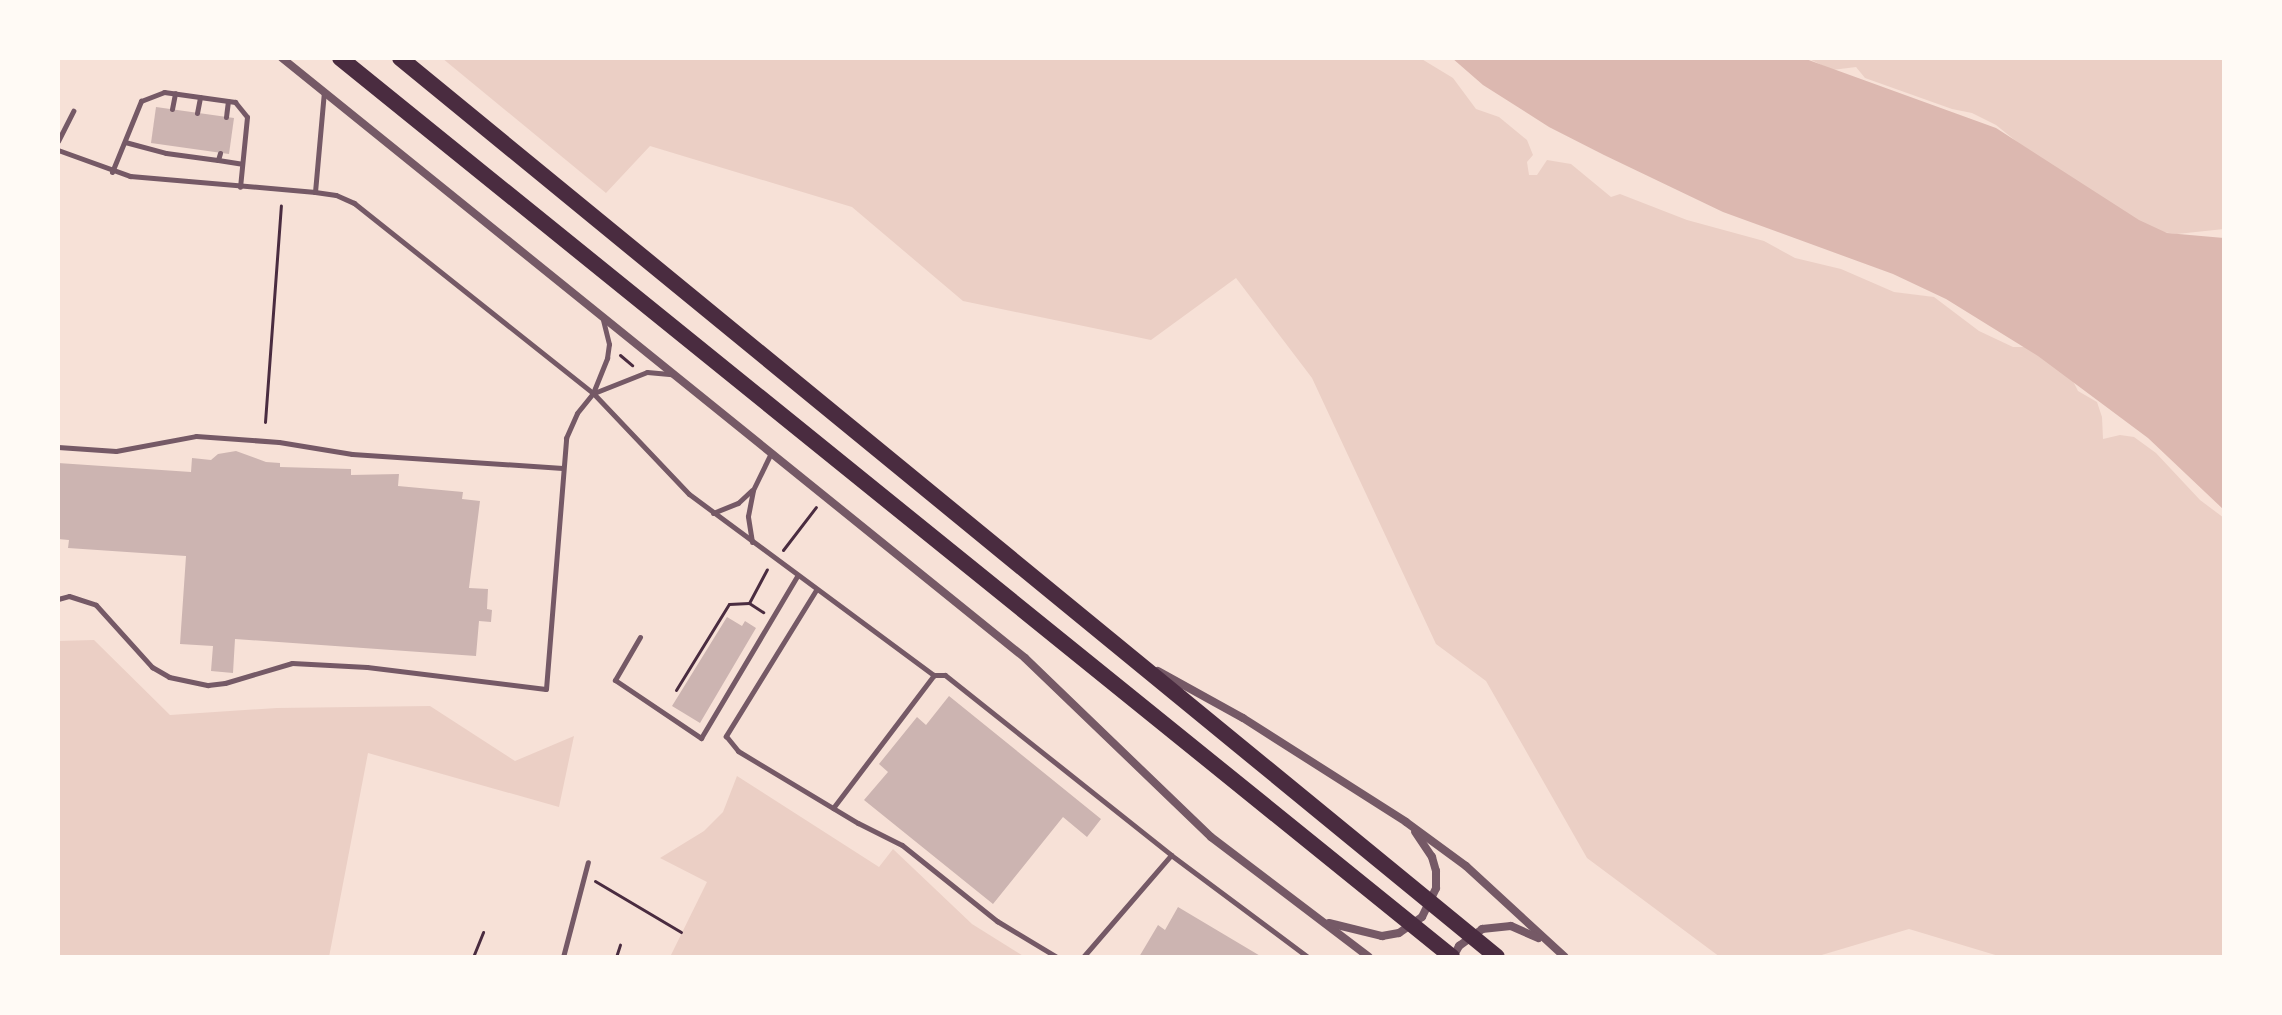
<!DOCTYPE html>
<style>
body{margin:0}
#map{position:relative;width:2282px;height:1015px;overflow:hidden;background:#f7e1d7;font-family:Helvetica,sans-serif}
div>[style]{position:absolute}
.green>*{inset:0;background:#ebcfc5}
.water>*{inset:0;background:#dcb8b0}
.building>*{inset:0;background:#ccb4b1}
.path>*{height:3px;margin:-1.5px;padding:0 1.5px;transform-origin:1.5px;border-radius:1.5px;background:#4a2c40}
.service>*{height:5px;margin:-2.5px;padding:0 2.5px;transform-origin:2.5px;border-radius:2.5px;background:#755966}
.minor>*{height:8px;margin:-4px;padding:0 4px;transform-origin:4px;border-radius:4px;background:#755966}
.trunk>*{height:16px;margin:-8px;padding:0 8px;transform-origin:8px;border-radius:8px;background:#4a2c40}
span{translate:-50% -50%;white-space:nowrap;text-align:center;line-height:1.15;-webkit-text-stroke:7px #fffaf5;paint-order:stroke}
.frame{position:absolute;inset:0;border:60px solid #fffaf5;pointer-events:none}
</style>
<div id="map">
<div class="green">
<i style="clip-path:polygon(442px 58px,1420px 58px,1453px 78px,1476px 109px,1499px 117px,1527px 140px,1533px 155px,1527px 162px,1529px 175px,1537px 175px,1547px 160px,1571px 164px,1611px 197px,1620px 194px,1687px 220px,1764px 241px,1795px 258px,1841px 269px,1894px 292px,1934px 297px,1979px 331px,2013px 347px,2030px 347px,2069px 373px,2078px 391px,2097px 402px,2102px 417px,2103px 439px,2120px 435px,2134px 437px,2156px 453px,2200px 500px,2224px 518px,2224px 957px,2002px 957px,1909px 929px,1815px 957px,1720px 957px,1587px 858px,1486px 681px,1436px 644px,1312px 378px,1236px 278px,1151px 340px,963px 301px,852px 207px,650px 146px,606px 193px)"></i>
<i style="clip-path:polygon(1807px 58px,2224px 58px,2224px 229px,2177px 234px,2154px 231px,2046px 165px,1996px 125px,1972px 113px,1952px 109px,1865px 78px,1856px 67px,1832px 70px)"></i>
<i style="clip-path:polygon(94px 640px,170px 715px,277px 708px,430px 706px,515px 761px,574px 736px,559px 807px,368px 753px,329px 957px,58px 957px,58px 641px)"></i>
<i style="clip-path:polygon(737px 776px,879px 867px,893px 849px,972px 924px,1025px 957px,670px 957px,707px 882px,660px 858px,704px 831px,723px 812px)"></i>
</div>
<div class="water">
<i style="clip-path:polygon(1452px 58px,1803px 58px,1996px 128px,2139px 220px,2167px 233px,2224px 238px,2224px 510px,2148px 438px,2038px 356px,1946px 299px,1893px 274px,1723px 212px,1604px 155px,1549px 127px,1483px 85px)"></i>
</div>
<div class="building">
<i style="clip-path:polygon(156px 107px,234px 118px,229px 154px,151px 143px)"></i>
<i style="clip-path:polygon(236px 451px,266px 462px,280px 463px,280px 467px,351px 469px,351px 475px,399px 474px,398px 486px,463px 492px,462px 499px,480px 501px,469px 588px,488px 589px,487px 609px,492px 610px,491px 622px,479px 621px,476px 656px,235px 639px,233px 673px,211px 671px,213px 646px,180px 644px,186px 556px,68px 548px,69px 540px,58px 539px,58px 463px,191px 472px,192px 458px,211px 460px,218px 454px)"></i>
<i style="clip-path:polygon(727px 617px,742px 626px,745px 621px,756px 628px,700px 723px,672px 706px)"></i>
<i style="clip-path:polygon(949px 696px,1101px 819px,1087px 837px,1063px 817px,993px 904px,864px 800px,888px 772px,879px 764px,917px 717px,926px 725px)"></i>
<i style="clip-path:polygon(1178px 907px,1262px 957px,1139px 957px,1158px 925px,1165px 930px)"></i>
</div>
<div class="path">
<i style="left:620px;top:355px;width:16px;rotate:40deg"></i>
<i style="left:265px;top:422px;width:217px;rotate:-85.8deg"></i>
<i style="left:783px;top:550px;width:54px;rotate:-52.5deg"></i>
<i style="left:749px;top:603px;width:17px;rotate:33deg"></i>
<i style="left:676px;top:690px;width:101px;rotate:-58.4deg"></i>
<i style="left:729px;top:604px;width:20px;rotate:-3deg"></i>
<i style="left:749px;top:603px;width:38px;rotate:-62deg"></i>
<i style="left:595px;top:881px;width:100px;rotate:30.7deg"></i>
<i style="left:473px;top:957px;width:27px;rotate:-68deg"></i>
<i style="left:616px;top:957px;width:13px;rotate:-72deg"></i>
</div>
<div class="service">
<i style="left:172px;top:109px;width:16px;rotate:-79deg"></i>
<i style="left:197px;top:113px;width:16px;rotate:-79deg"></i>
<i style="left:226px;top:117px;width:16px;rotate:-83deg"></i>
<i style="left:58px;top:141px;width:34px;rotate:-63deg"></i>
<i style="left:125px;top:142px;width:42px;rotate:15deg"></i>
<i style="left:166px;top:153px;width:52px;rotate:7.7deg"></i>
<i style="left:58px;top:150px;width:77px;rotate:19.9deg"></i>
<i style="left:130px;top:176px;width:186px;rotate:4.9deg"></i>
<i style="left:315px;top:192px;width:21px;rotate:8deg"></i>
<i style="left:336px;top:195px;width:20px;rotate:24deg"></i>
<i style="left:354px;top:203px;width:305px;rotate:38.5deg"></i>
<i style="left:593px;top:393px;width:139px;rotate:46.5deg"></i>
<i style="left:689px;top:494px;width:305px;rotate:36.5deg"></i>
<i style="left:220px;top:153px;width:7px;rotate:106deg"></i>
<i style="left:218px;top:160px;width:24px;rotate:9deg"></i>
<i style="left:112px;top:172px;width:77px;rotate:-67.8deg"></i>
<i style="left:141px;top:101px;width:25px;rotate:-21deg"></i>
<i style="left:164px;top:92px;width:72px;rotate:8deg"></i>
<i style="left:235px;top:102px;width:19px;rotate:51deg"></i>
<i style="left:247px;top:117px;width:70px;rotate:95.7deg"></i>
<i style="left:315px;top:192px;width:101px;rotate:-84.9deg"></i>
<i style="left:594px;top:393px;width:57px;rotate:-21.6deg"></i>
<i style="left:647px;top:372px;width:25px;rotate:5deg"></i>
<i style="left:58px;top:447px;width:58px;rotate:3.9deg"></i>
<i style="left:116px;top:451px;width:81px;rotate:-10.6deg"></i>
<i style="left:196px;top:436px;width:83px;rotate:4.1deg"></i>
<i style="left:279px;top:442px;width:74px;rotate:9.3deg"></i>
<i style="left:352px;top:454px;width:211px;rotate:3.8deg"></i>
<i style="left:713px;top:513px;width:27px;rotate:-22deg"></i>
<i style="left:738px;top:503px;width:19px;rotate:-43deg"></i>
<i style="left:752px;top:542px;width:26px;rotate:-99deg"></i>
<i style="left:748px;top:516px;width:26px;rotate:-79deg"></i>
<i style="left:753px;top:490px;width:41px;rotate:-64.1deg"></i>
<i style="left:816px;top:590px;width:172px;rotate:121.7deg"></i>
<i style="left:726px;top:736px;width:19px;rotate:51deg"></i>
<i style="left:738px;top:751px;width:140px;rotate:31deg"></i>
<i style="left:858px;top:823px;width:49px;rotate:26.6deg"></i>
<i style="left:902px;top:845px;width:122px;rotate:38.7deg"></i>
<i style="left:997px;top:921px;width:70px;rotate:31deg"></i>
<i style="left:58px;top:599px;width:11px;rotate:-15deg"></i>
<i style="left:69px;top:596px;width:28px;rotate:18deg"></i>
<i style="left:96px;top:605px;width:84px;rotate:47.9deg"></i>
<i style="left:152px;top:667px;width:20px;rotate:30deg"></i>
<i style="left:169px;top:677px;width:40px;rotate:12deg"></i>
<i style="left:208px;top:685px;width:17px;rotate:-7deg"></i>
<i style="left:225px;top:683px;width:70px;rotate:-16.6deg"></i>
<i style="left:292px;top:663px;width:75px;rotate:3.1deg"></i>
<i style="left:367px;top:667px;width:180px;rotate:7deg"></i>
<i style="left:546px;top:689px;width:252px;rotate:-85.4deg"></i>
<i style="left:566px;top:438px;width:27px;rotate:-66deg"></i>
<i style="left:577px;top:413px;width:26px;rotate:-51deg"></i>
<i style="left:593px;top:393px;width:38px;rotate:-68deg"></i>
<i style="left:607px;top:358px;width:14px;rotate:-82deg"></i>
<i style="left:609px;top:344px;width:25px;rotate:-104deg"></i>
<i style="left:640px;top:637px;width:50px;rotate:120.2deg"></i>
<i style="left:615px;top:680px;width:104px;rotate:34deg"></i>
<i style="left:701px;top:738px;width:188px;rotate:-59.3deg"></i>
<i style="left:833px;top:808px;width:167px;rotate:-52.8deg"></i>
<i style="left:934px;top:675px;width:11px"></i>
<i style="left:945px;top:675px;width:289px;rotate:38.5deg"></i>
<i style="left:1171px;top:855px;width:171px;rotate:36.7deg"></i>
<i style="left:563px;top:957px;width:98px;rotate:-75.3deg"></i>
<i style="left:1083px;top:957px;width:135px;rotate:-49.2deg"></i>
</div>
<div class="minor">
<i style="left:282px;top:58px;width:955px;rotate:38.92deg"></i>
<i style="left:1025px;top:658px;width:258px;rotate:43.9deg"></i>
<i style="left:1211px;top:837px;width:198px;rotate:37.2deg"></i>
<i style="left:1158px;top:671px;width:97px;rotate:28.9deg"></i>
<i style="left:1243px;top:718px;width:193px;rotate:32.5deg"></i>
<i style="left:1406px;top:822px;width:74px;rotate:36.3deg"></i>
<i style="left:1466px;top:866px;width:134px;rotate:42.6deg"></i>
<i style="left:1329px;top:923px;width:55px;rotate:13.8deg"></i>
<i style="left:1382px;top:936px;width:17px;rotate:-10deg"></i>
<i style="left:1399px;top:933px;width:28px;rotate:-35deg"></i>
<i style="left:1422px;top:917px;width:32px;rotate:-64deg"></i>
<i style="left:1436px;top:888px;width:17px;rotate:-90deg"></i>
<i style="left:1436px;top:871px;width:15px;rotate:-106deg"></i>
<i style="left:1432px;top:857px;width:30px;rotate:-124deg"></i>
<i style="left:1453px;top:957px;width:13px;rotate:-61deg"></i>
<i style="left:1459px;top:946px;width:29px;rotate:-36deg"></i>
<i style="left:1482px;top:929px;width:29px;rotate:-6deg"></i>
<i style="left:1511px;top:926px;width:30px;rotate:24deg"></i>
</div>
<div class="trunk">
<i style="left:340px;top:58px;width:1430px;rotate:38.95deg"></i>
<i style="left:400px;top:58px;width:1418px;rotate:39.33deg"></i>
</div>
<div class="frame"></div>
</div>
